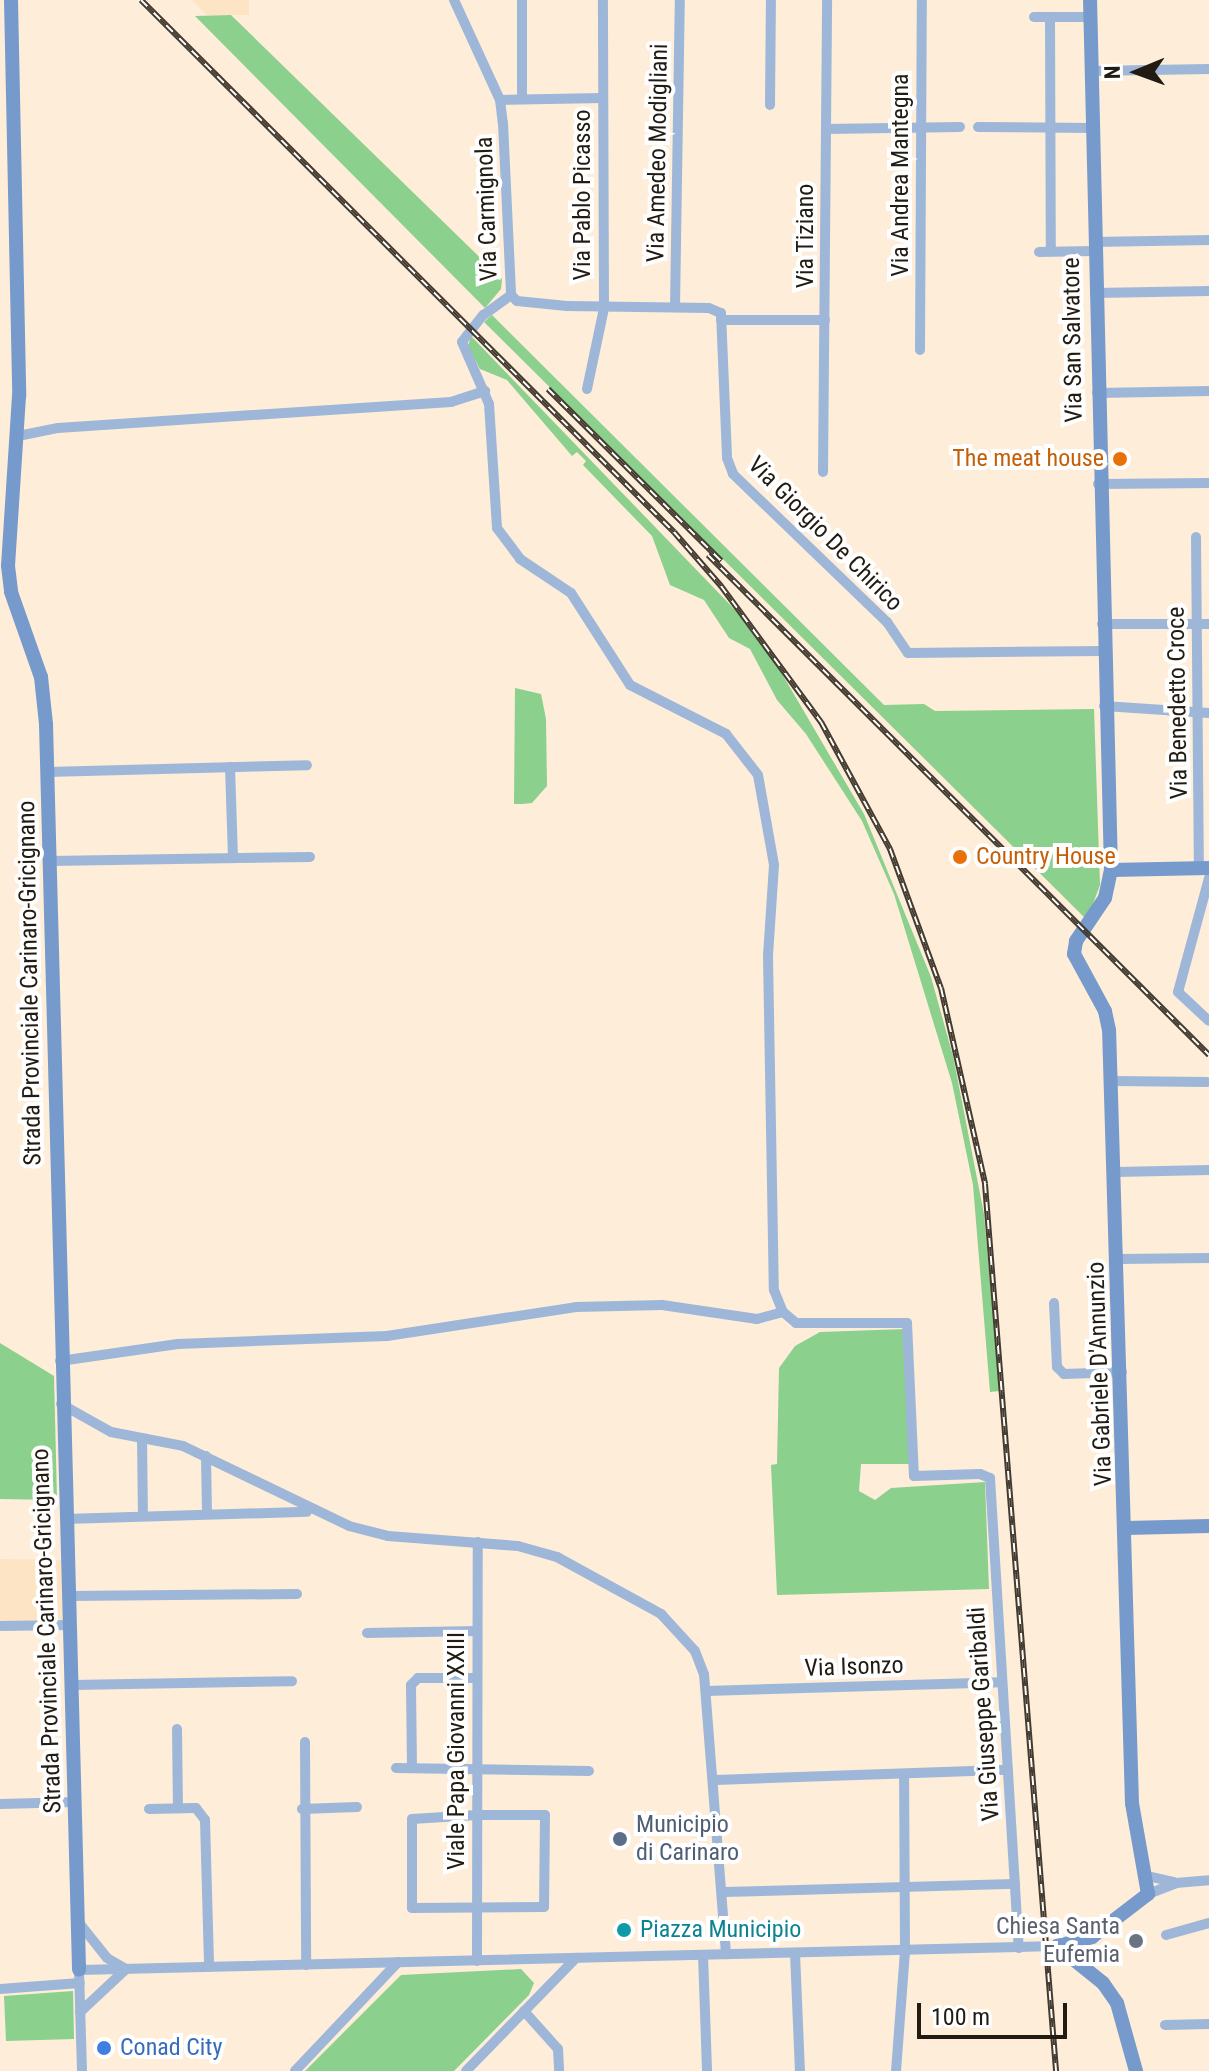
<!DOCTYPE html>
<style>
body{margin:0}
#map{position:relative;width:1209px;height:2071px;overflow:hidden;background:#feedd9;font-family:"Roboto Condensed",sans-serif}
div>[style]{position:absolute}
.built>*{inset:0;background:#fde4c4}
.green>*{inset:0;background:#8bd08c}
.street>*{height:10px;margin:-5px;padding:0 5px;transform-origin:5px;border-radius:5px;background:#9eb7d8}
.secondary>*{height:14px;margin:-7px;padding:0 7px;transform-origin:7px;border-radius:7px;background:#769acb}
.rail>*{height:6px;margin-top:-3px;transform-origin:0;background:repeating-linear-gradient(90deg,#fff 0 9px,#433b30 0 18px);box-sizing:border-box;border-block:2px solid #433b30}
.dots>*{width:22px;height:22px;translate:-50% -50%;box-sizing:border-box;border:4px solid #fff;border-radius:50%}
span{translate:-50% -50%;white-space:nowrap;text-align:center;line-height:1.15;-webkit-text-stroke:8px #fff;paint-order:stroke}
.street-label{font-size:24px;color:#221b12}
.food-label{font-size:24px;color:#c56008}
.right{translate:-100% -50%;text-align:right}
.left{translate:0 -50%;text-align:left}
.service-label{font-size:24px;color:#4e5e75}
.worship-label{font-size:24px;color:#5b616d}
.culture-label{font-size:24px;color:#0d838f}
.shop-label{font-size:24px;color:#366cbe}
.north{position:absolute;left:1097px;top:32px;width:80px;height:80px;-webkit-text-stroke:6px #fff;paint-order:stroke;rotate:269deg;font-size:22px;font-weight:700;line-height:32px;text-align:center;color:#221b12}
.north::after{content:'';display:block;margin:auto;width:28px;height:36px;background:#221b12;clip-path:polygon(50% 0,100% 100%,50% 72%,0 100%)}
.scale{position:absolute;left:917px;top:2003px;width:150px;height:36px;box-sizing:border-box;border:4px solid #221b12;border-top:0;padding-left:10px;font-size:24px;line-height:28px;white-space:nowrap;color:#221b12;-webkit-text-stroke:6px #fff;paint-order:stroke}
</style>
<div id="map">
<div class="built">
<i style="clip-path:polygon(192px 0,249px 0,249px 15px,207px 15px)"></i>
<i style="clip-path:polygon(0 1559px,64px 1560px,66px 1622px,0 1622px)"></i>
</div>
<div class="green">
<i style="clip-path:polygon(231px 15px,502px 279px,501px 289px,485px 308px,195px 16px)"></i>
<i style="clip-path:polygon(492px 315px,884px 705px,924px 704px,935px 711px,1094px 709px,1100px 885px,1087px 920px,484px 322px)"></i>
<i style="clip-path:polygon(471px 336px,738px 613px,778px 667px,864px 814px,931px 977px,953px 1056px,984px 1214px,1000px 1391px,990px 1392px,973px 1185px,952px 1083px,894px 894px,862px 821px,806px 734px,777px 700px,750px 649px,729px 638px,704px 600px,670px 585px,652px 536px,583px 465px,586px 461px,577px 452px,572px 456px,507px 380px,480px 369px,468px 346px)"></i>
<i style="clip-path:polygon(515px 688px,541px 694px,546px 719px,547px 786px,532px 803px,522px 804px,514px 804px)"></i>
<i style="clip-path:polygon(906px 1329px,909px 1464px,861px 1464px,859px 1491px,875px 1500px,891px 1488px,985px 1482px,989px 1589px,777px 1595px,771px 1465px,777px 1464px,779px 1368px,795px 1346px,820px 1332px)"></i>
<i style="clip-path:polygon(0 1343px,54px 1376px,57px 1500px,0 1499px)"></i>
<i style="clip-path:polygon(521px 1969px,534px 1983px,529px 1995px,454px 2071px,305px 2071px,401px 1975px)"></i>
<i style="clip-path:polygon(73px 1991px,74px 2039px,6px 2041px,4px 1996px)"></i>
</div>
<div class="street">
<i style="left:454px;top:0;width:110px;rotate:65.3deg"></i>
<i style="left:500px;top:100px;width:23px;rotate:83deg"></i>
<i style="left:503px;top:123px;width:172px;rotate:87.3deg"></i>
<i style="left:511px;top:295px;width:34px;rotate:144deg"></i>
<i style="left:483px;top:315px;width:34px;rotate:128deg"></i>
<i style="left:462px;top:342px;width:68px;rotate:66.5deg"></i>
<i style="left:489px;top:404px;width:124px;rotate:86.3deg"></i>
<i style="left:497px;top:528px;width:39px;rotate:53deg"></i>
<i style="left:520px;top:559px;width:61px;rotate:33.7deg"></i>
<i style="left:571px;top:593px;width:109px;rotate:57.3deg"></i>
<i style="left:630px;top:685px;width:108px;rotate:27deg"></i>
<i style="left:726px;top:734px;width:52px;rotate:52deg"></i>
<i style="left:758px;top:775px;width:91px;rotate:79.9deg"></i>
<i style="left:774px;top:865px;width:91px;rotate:93.8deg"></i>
<i style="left:768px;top:956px;width:334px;rotate:89deg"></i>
<i style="left:774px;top:1290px;width:24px;rotate:68deg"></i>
<i style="left:783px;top:1312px;width:17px;rotate:40deg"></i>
<i style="left:796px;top:1323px;width:111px"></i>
<i style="left:907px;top:1323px;width:153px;rotate:87.4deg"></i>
<i style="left:914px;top:1476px;width:66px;rotate:-1.7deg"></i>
<i style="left:980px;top:1474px;width:11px;rotate:22deg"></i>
<i style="left:990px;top:1478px;width:471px;rotate:86.5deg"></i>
<i style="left:522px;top:0;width:99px;rotate:90deg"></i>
<i style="left:1034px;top:17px;width:56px"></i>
<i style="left:1050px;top:17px;width:234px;rotate:89.8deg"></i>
<i style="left:1090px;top:71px;width:119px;rotate:-1deg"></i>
<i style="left:500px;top:100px;width:103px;rotate:-1.1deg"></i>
<i style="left:770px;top:105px;width:105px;rotate:-89.5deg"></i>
<i style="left:978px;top:127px;width:113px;rotate:0.5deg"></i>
<i style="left:826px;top:129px;width:134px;rotate:-0.9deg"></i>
<i style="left:1094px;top:242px;width:115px;rotate:-1deg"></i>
<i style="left:1039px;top:252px;width:55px;rotate:-1deg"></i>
<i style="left:1095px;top:293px;width:114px;rotate:-1deg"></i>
<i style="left:511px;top:295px;width:8px;rotate:45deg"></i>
<i style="left:517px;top:301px;width:50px;rotate:5.7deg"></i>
<i style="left:567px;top:306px;width:142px;rotate:0.8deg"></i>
<i style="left:709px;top:308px;width:13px;rotate:23deg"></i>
<i style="left:721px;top:313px;width:145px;rotate:87.6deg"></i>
<i style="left:727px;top:458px;width:17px;rotate:69deg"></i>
<i style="left:733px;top:474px;width:214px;rotate:43.9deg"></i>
<i style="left:887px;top:622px;width:37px;rotate:56deg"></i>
<i style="left:908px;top:653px;width:195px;rotate:-0.6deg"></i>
<i style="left:675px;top:307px;width:307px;rotate:-89.1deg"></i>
<i style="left:721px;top:320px;width:104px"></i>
<i style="left:920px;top:350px;width:350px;rotate:-89.7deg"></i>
<i style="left:587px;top:389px;width:83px;rotate:-78.1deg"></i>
<i style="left:604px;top:308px;width:308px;rotate:-90.2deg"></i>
<i style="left:1097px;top:393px;width:112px;rotate:-1deg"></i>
<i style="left:18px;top:436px;width:41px;rotate:-11.3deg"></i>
<i style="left:58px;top:428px;width:394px;rotate:-3.8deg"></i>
<i style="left:451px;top:402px;width:36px;rotate:-18deg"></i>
<i style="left:823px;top:472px;width:472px;rotate:-89.5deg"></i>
<i style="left:1098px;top:484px;width:111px;rotate:-0.5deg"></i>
<i style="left:1196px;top:537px;width:332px;rotate:89.5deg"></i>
<i style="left:1102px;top:624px;width:107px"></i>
<i style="left:1104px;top:706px;width:105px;rotate:3.8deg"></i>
<i style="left:230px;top:767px;width:91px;rotate:88.1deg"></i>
<i style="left:47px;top:772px;width:260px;rotate:-1.5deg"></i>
<i style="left:49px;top:861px;width:261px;rotate:-0.9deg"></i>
<i style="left:1209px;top:878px;width:118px;rotate:105.2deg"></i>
<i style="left:1178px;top:992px;width:42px;rotate:43.1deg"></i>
<i style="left:1112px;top:1081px;width:95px;rotate:0.6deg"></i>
<i style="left:1116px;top:1172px;width:93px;rotate:-1.2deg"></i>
<i style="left:1119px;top:1259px;width:90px;rotate:-0.6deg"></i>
<i style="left:1054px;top:1303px;width:64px;rotate:87.3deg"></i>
<i style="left:1057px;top:1367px;width:10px;rotate:45deg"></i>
<i style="left:1064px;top:1374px;width:58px;rotate:-2deg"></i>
<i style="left:60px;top:1361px;width:119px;rotate:-8.2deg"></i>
<i style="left:178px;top:1344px;width:209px;rotate:-2.2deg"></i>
<i style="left:387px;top:1336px;width:191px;rotate:-8.7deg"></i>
<i style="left:576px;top:1307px;width:86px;rotate:-1.3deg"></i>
<i style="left:662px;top:1305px;width:96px;rotate:8.4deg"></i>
<i style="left:757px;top:1319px;width:27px;rotate:-15deg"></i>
<i style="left:61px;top:1404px;width:57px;rotate:29.2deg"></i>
<i style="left:111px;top:1432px;width:73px;rotate:11deg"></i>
<i style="left:183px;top:1446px;width:184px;rotate:25.7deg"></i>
<i style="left:349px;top:1526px;width:40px;rotate:14.4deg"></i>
<i style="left:388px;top:1536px;width:130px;rotate:4.4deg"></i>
<i style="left:518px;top:1546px;width:41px;rotate:15.8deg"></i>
<i style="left:557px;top:1557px;width:119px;rotate:28.7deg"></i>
<i style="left:661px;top:1614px;width:50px;rotate:47.4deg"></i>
<i style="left:695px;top:1651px;width:25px;rotate:69deg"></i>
<i style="left:704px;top:1674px;width:281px;rotate:85.5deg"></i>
<i style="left:142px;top:1438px;width:78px;rotate:89.3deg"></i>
<i style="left:206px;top:1456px;width:58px;rotate:89deg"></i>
<i style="left:65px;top:1519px;width:242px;rotate:-1.7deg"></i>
<i style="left:68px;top:1596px;width:229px;rotate:-0.5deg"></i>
<i style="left:0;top:1626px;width:70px;rotate:-0.8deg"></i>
<i style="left:367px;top:1633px;width:110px;rotate:-1deg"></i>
<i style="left:72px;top:1685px;width:220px;rotate:-1deg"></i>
<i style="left:706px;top:1691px;width:296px;rotate:-1.7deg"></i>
<i style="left:177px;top:1729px;width:79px;rotate:89.3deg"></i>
<i style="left:305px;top:1742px;width:223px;rotate:89.7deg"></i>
<i style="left:396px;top:1768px;width:193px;rotate:0.9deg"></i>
<i style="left:412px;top:1768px;width:83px;rotate:-90.7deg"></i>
<i style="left:411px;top:1685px;width:10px;rotate:-45deg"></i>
<i style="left:418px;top:1678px;width:59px"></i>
<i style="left:715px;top:1780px;width:293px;rotate:-2deg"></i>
<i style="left:0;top:1804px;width:76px;rotate:-1.5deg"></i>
<i style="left:149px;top:1809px;width:47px;rotate:-1.2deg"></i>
<i style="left:196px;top:1808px;width:15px;rotate:53deg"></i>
<i style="left:205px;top:1820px;width:147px;rotate:88.4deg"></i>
<i style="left:302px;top:1809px;width:55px;rotate:-2.1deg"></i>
<i style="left:477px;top:1815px;width:68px"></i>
<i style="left:545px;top:1815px;width:92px;rotate:90.6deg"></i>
<i style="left:544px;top:1907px;width:132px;rotate:179.6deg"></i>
<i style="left:412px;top:1908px;width:89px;rotate:-90deg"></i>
<i style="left:412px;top:1819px;width:65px;rotate:-3.5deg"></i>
<i style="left:1143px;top:1875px;width:32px;rotate:13deg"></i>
<i style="left:724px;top:1892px;width:291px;rotate:-1.6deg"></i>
<i style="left:1148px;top:1894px;width:30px;rotate:-21deg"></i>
<i style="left:1176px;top:1883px;width:33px;rotate:-5deg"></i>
<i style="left:80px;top:1924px;width:43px;rotate:51.5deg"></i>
<i style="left:107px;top:1958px;width:22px;rotate:30deg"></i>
<i style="left:126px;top:1969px;width:63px;rotate:136.9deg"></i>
<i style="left:1166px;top:1935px;width:45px;rotate:-15.6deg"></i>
<i style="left:795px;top:1953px;width:118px;rotate:87.6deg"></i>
<i style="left:703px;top:1955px;width:116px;rotate:88deg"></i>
<i style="left:477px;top:1961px;width:419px;rotate:-89.9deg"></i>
<i style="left:0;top:1989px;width:80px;rotate:-4.3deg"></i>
<i style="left:524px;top:2011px;width:51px;rotate:48.2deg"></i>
<i style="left:558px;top:2049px;width:22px;rotate:87deg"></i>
<i style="left:1165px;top:2025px;width:44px;rotate:-1.3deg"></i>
<i style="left:82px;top:2071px;width:101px;rotate:-91.7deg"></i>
<i style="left:79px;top:1970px;width:978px;rotate:-1.41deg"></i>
<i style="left:295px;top:2071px;width:150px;rotate:-46.6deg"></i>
<i style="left:466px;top:2071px;width:158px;rotate:-45.8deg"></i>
<i style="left:896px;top:2071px;width:120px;rotate:-85.7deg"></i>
<i style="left:905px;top:1951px;width:177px;rotate:-90.3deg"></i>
</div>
<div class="secondary">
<i style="left:11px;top:0;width:396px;rotate:88.8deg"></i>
<i style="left:19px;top:396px;width:170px;rotate:93.7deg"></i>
<i style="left:8px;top:566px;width:26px;rotate:83deg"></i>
<i style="left:11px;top:592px;width:90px;rotate:70.6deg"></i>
<i style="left:41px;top:677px;width:47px;rotate:83.9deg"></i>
<i style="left:46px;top:724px;width:1246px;rotate:88.48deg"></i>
<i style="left:1111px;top:870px;width:98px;rotate:-1.2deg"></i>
<i style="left:1126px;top:1528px;width:83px;rotate:-1.4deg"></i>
<i style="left:1057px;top:1946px;width:36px;rotate:-14deg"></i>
<i style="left:1092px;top:1937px;width:71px;rotate:-37.5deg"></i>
<i style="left:1148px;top:1894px;width:92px;rotate:-100deg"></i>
<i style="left:1132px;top:1803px;width:773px;rotate:-91.7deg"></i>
<i style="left:1109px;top:1030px;width:19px;rotate:-102deg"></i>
<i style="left:1105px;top:1011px;width:65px;rotate:-118.5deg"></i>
<i style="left:1074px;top:954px;width:13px;rotate:-81deg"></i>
<i style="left:1076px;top:941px;width:52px;rotate:-56deg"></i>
<i style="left:1105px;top:898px;width:29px;rotate:-78deg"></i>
<i style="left:1111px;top:870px;width:870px;rotate:-91.38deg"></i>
<i style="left:1057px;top:1946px;width:59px;rotate:38.8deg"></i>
<i style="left:1103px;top:1983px;width:24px;rotate:55deg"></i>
<i style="left:1117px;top:2003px;width:71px;rotate:74.4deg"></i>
</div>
<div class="rail">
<i style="left:141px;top:0;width:753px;rotate:44.95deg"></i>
<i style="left:674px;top:532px;width:72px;rotate:49deg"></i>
<i style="left:721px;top:586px;width:169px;rotate:53.7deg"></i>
<i style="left:821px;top:722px;width:145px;rotate:61.5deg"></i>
<i style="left:890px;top:849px;width:148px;rotate:69.9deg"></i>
<i style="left:941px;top:988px;width:201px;rotate:77.3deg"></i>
<i style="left:985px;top:1184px;width:890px;rotate:85.42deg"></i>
<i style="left:548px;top:389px;width:244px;rotate:44.8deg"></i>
<i style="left:708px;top:555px;width:708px;rotate:44.94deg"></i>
</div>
<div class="dots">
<i style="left:1120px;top:459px;background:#e8710a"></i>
<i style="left:960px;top:857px;background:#e8710a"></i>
<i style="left:620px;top:1839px;background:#5c6f8a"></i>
<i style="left:624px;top:1930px;background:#0f9aa8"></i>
<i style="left:1136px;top:1941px;background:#6b7280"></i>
<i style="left:104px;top:2048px;background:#3f7fe0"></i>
</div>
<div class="street-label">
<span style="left:658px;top:153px;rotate:-89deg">Via Amedeo Modigliani</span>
<span style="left:901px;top:175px;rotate:-90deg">Via Andrea Mantegna</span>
<span style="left:583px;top:195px;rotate:-90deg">Via Pablo Picasso</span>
<span style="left:487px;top:209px;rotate:-92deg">Via Carmignola</span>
<span style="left:806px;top:236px;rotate:-90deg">Via Tiziano</span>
<span style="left:1073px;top:340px;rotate:-91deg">Via San Salvatore</span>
<span style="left:825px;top:534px;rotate:45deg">Via Giorgio De Chirico</span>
<span style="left:1178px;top:703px;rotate:-91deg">Via Benedetto Croce</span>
<span style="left:30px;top:983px;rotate:-91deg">Strada Provinciale Carinaro-Gricignano</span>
<span style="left:1100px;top:1374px;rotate:-92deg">Via Gabriele D'Annunzio</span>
<span style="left:47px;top:1631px;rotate:-92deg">Strada Provinciale Carinaro-Gricignano</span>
<span style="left:854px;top:1667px;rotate:-2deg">Via Isonzo</span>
<span style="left:984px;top:1714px;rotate:-94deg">Via Giuseppe Garibaldi</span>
<span style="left:457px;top:1751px;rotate:-90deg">Viale Papa Giovanni XXIII</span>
</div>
<div class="food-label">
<span class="right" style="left:1104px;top:459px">The meat house</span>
<span class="left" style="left:976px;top:857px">Country House</span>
</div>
<div class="service-label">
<span class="left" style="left:636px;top:1839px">Municipio<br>di Carinaro</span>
</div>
<div class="worship-label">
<span class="right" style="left:1120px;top:1941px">Chiesa Santa<br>Eufemia</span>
</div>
<div class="culture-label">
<span class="left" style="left:640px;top:1930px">Piazza Municipio</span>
</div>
<div class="shop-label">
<span class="left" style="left:120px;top:2048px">Conad City</span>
</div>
<div class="north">N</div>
<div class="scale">100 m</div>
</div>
